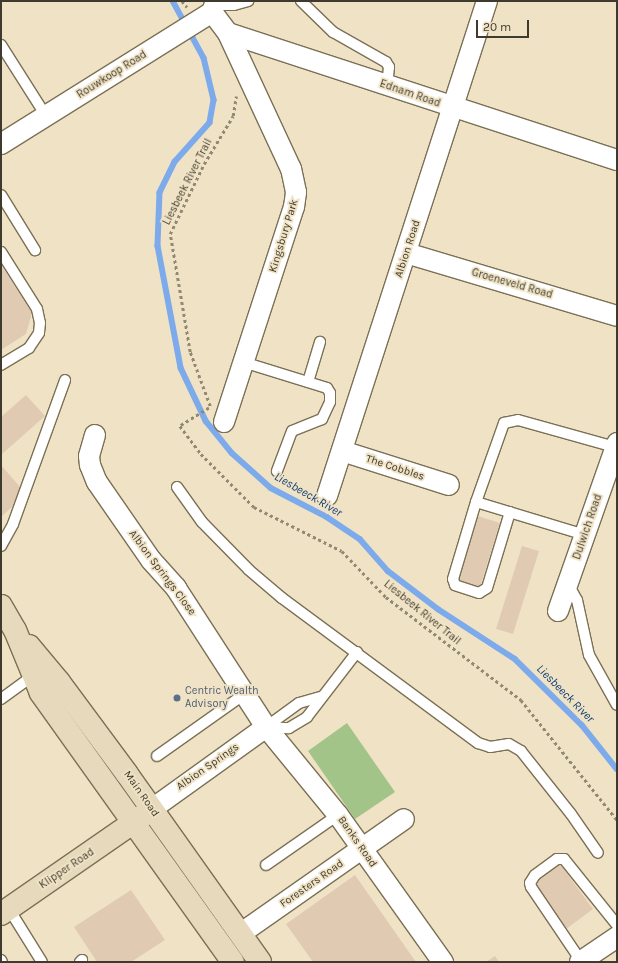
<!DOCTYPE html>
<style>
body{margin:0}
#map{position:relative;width:618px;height:963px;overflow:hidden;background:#f0e3c5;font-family:Karla,sans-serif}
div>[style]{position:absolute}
.green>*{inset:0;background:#a3c488}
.stream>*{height:5.5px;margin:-2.75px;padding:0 2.75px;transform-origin:2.75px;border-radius:2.75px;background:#7caaeb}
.building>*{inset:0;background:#e1cab2}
.path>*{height:2.5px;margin-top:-1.25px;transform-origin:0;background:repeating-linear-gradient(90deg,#928974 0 3px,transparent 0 6px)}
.roads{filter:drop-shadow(1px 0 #7b7055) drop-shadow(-1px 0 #7b7055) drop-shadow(0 1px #7b7055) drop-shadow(0 -1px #7b7055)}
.lane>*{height:10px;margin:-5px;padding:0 5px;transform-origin:5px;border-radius:5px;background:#fff}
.street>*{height:20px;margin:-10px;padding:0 10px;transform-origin:10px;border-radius:10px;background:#fff}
.secondary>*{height:22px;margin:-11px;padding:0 11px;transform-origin:11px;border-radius:11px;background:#e7dabc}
.dots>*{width:11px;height:11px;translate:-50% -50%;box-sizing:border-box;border:2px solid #f0e3c5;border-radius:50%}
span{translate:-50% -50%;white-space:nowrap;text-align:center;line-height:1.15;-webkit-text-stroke:3.5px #f0e3c5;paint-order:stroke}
.street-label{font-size:11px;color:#3f3a2e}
.service-label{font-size:11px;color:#4e5e75}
.left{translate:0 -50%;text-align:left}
.water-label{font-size:12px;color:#123e78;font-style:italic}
.frame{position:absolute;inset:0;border:2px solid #3f3a2e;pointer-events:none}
.scale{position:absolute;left:476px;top:20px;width:53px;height:18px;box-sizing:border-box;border:2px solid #3f3a2e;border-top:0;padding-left:5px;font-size:12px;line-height:14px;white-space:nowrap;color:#3f3a2e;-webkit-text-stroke:3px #f0e3c5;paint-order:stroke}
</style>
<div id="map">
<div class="green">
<i style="clip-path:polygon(347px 723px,395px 792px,355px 819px,308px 751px)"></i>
</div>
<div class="stream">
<i style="left:173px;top:1px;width:65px;rotate:61.5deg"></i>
<i style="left:204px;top:58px;width:43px;rotate:76.6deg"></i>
<i style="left:214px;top:100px;width:23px;rotate:100deg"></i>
<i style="left:210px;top:123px;width:52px;rotate:131.9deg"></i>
<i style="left:175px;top:162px;width:34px;rotate:116deg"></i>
<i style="left:160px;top:193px;width:53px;rotate:92.2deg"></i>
<i style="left:158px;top:246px;width:124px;rotate:79.3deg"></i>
<i style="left:181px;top:368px;width:59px;rotate:64.7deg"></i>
<i style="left:206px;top:421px;width:41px;rotate:50.9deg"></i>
<i style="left:232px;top:453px;width:52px;rotate:41.9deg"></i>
<i style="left:271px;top:488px;width:63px;rotate:27.4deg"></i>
<i style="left:327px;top:517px;width:40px;rotate:34deg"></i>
<i style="left:360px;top:539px;width:43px;rotate:48.8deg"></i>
<i style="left:388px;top:571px;width:63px;rotate:37.2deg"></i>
<i style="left:438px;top:609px;width:92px;rotate:33deg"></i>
<i style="left:515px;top:659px;width:94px;rotate:44.6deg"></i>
<i style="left:582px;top:725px;width:56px;rotate:51.5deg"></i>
</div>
<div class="building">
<i style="clip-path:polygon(1px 265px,32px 313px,26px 334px,1px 350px)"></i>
<i style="clip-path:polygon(26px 395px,45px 416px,1px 455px,1px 417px)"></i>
<i style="clip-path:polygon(1px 465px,20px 487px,13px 506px,1px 517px)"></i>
<i style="clip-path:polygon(478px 516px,500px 523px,479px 590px,457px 583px)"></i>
<i style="clip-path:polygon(522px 546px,539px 551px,513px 634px,496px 629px)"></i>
<i style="clip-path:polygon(560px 864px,593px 909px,566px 929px,533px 883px)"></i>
<i style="clip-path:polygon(355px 875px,416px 962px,313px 962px,286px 924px)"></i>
<i style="clip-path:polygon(131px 890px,165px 940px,131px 962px,97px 962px,74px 927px)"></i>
<i style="clip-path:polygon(495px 956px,499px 962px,486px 962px)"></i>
</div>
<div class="path">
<i style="left:182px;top:1px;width:8px;rotate:50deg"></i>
<i style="left:210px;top:406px;width:58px;rotate:-110.3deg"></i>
<i style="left:190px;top:352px;width:120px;rotate:-99.6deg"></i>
<i style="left:170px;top:234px;width:78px;rotate:-64.1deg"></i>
<i style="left:204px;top:164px;width:56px;rotate:-58.9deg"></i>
<i style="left:233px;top:116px;width:20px;rotate:-81deg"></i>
<i style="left:209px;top:408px;width:34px;rotate:148deg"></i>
<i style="left:180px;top:426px;width:35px;rotate:53deg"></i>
<i style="left:201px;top:454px;width:75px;rotate:45deg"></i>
<i style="left:254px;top:507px;width:98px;rotate:26.6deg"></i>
<i style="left:342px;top:551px;width:64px;rotate:46.3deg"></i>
<i style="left:386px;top:597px;width:170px;rotate:37.3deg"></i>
<i style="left:521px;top:700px;width:154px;rotate:51.3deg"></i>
</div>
<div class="roads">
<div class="lane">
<i style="left:301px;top:1px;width:45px;rotate:44.1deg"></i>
<i style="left:333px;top:32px;width:61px;rotate:29.5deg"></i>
<i style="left:386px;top:62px;width:6px;rotate:59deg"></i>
<i style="left:389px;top:67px;width:19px;rotate:96deg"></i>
<i style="left:215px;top:5px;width:19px"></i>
<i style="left:234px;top:5px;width:15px;rotate:-16deg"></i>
<i style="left:1px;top:45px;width:84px;rotate:57.6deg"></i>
<i style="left:1px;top:195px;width:65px;rotate:58.3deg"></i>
<i style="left:1px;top:252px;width:67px;rotate:57.7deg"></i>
<i style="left:37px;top:309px;width:14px;rotate:78deg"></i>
<i style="left:40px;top:323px;width:10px;rotate:96deg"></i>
<i style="left:39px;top:333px;width:18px;rotate:124deg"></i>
<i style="left:29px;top:348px;width:33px;rotate:149deg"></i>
<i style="left:243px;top:362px;width:88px;rotate:17.2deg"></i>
<i style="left:327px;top:388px;width:6px;rotate:59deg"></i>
<i style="left:330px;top:393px;width:9px;rotate:90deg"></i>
<i style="left:330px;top:402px;width:19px;rotate:115deg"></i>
<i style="left:322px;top:419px;width:32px;rotate:158deg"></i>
<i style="left:292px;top:431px;width:43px;rotate:110.6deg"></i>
<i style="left:308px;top:382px;width:42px;rotate:-73.3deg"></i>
<i style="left:177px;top:487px;width:43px;rotate:54.5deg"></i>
<i style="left:202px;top:522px;width:67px;rotate:45.6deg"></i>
<i style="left:249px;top:570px;width:43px;rotate:40.3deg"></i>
<i style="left:282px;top:598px;width:244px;rotate:36.5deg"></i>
<i style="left:478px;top:743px;width:13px;rotate:18deg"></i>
<i style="left:490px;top:747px;width:19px;rotate:-9deg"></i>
<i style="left:509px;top:744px;width:14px;rotate:30deg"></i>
<i style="left:521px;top:751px;width:80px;rotate:51.6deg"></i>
<i style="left:571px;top:814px;width:47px;rotate:55.3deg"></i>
<i style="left:476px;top:502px;width:114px;rotate:16.8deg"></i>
<i style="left:510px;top:512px;width:79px;rotate:106.8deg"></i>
<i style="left:487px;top:588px;width:9px;rotate:148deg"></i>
<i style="left:479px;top:593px;width:25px;rotate:-162deg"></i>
<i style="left:455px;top:585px;width:6px;rotate:-108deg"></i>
<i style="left:453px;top:579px;width:80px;rotate:-73.4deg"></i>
<i style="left:476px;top:502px;width:84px;rotate:-70.5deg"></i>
<i style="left:504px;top:423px;width:14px;rotate:-12deg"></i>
<i style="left:518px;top:420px;width:101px;rotate:15.6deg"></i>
<i style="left:1px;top:546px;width:25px;rotate:-61deg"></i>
<i style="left:13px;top:524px;width:153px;rotate:-70.1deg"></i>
<i style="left:568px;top:584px;width:18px;rotate:61deg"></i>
<i style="left:577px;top:600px;width:56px;rotate:77.7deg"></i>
<i style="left:589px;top:655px;width:57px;rotate:60.8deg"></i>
<i style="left:1px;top:699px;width:41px;rotate:-36deg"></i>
<i style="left:266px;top:727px;width:41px;rotate:-36deg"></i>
<i style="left:299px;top:703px;width:22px;rotate:-16deg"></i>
<i style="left:267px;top:727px;width:22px;rotate:3deg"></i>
<i style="left:289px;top:728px;width:21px;rotate:-31deg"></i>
<i style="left:307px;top:717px;width:82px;rotate:-52.4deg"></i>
<i style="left:157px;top:756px;width:109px;rotate:-35.3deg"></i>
<i style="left:266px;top:865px;width:88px;rotate:-34.8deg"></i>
<i style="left:9px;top:909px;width:62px;rotate:58.1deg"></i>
<i style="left:1px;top:960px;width:2px;rotate:63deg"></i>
<i style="left:581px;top:961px;width:89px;rotate:-124deg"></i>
<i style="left:531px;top:887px;width:4px;rotate:-104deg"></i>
<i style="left:530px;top:883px;width:9px;rotate:-58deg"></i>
<i style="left:535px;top:875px;width:27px;rotate:-36deg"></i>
<i style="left:557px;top:859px;width:7px"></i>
<i style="left:564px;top:859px;width:85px;rotate:51.2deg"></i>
<i style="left:80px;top:962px;width:3px;rotate:-45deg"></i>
</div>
<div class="street">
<i style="left:212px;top:12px;width:26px;rotate:53deg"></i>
<i style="left:228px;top:33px;width:409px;rotate:18.1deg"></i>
<i style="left:1px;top:144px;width:249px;rotate:-32deg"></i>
<i style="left:212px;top:12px;width:12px;rotate:-70deg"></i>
<i style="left:406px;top:253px;width:220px;rotate:16.6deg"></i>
<i style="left:224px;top:422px;width:226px;rotate:-72deg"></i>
<i style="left:294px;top:207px;width:15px;rotate:-82deg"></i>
<i style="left:296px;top:192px;width:24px;rotate:-102deg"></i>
<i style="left:291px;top:169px;width:150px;rotate:-114.9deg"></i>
<i style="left:95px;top:435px;width:22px;rotate:106deg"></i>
<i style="left:89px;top:456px;width:9px;rotate:84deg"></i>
<i style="left:90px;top:465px;width:18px;rotate:68deg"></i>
<i style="left:97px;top:482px;width:95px;rotate:55.3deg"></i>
<i style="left:151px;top:560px;width:38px;rotate:48deg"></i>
<i style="left:176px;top:588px;width:166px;rotate:57.1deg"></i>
<i style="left:266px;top:727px;width:114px;rotate:50.7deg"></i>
<i style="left:338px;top:815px;width:181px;rotate:54.5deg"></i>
<i style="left:342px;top:451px;width:112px;rotate:17.6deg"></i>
<i style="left:327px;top:496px;width:520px;rotate:-72.09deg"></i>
<i style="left:558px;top:611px;width:178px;rotate:-70.6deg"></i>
<i style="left:152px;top:809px;width:140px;rotate:-35.7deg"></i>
<i style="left:240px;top:934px;width:200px;rotate:-35deg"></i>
<i style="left:580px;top:962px;width:45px;rotate:-34deg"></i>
</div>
<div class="secondary">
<i style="left:1px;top:606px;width:28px;rotate:60deg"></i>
<i style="left:15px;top:630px;width:68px;rotate:67.6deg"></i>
<i style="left:41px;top:693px;width:330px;rotate:54.5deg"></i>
<i style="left:29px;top:646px;width:47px;rotate:50.2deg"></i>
<i style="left:59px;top:682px;width:114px;rotate:53.5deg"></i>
<i style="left:127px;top:774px;width:230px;rotate:54.7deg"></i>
<i style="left:1px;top:914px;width:174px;rotate:-34.7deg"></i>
</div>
</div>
<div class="dots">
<i style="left:177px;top:698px;background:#5c6f8a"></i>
</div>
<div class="street-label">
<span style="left:112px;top:75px;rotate:-32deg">Rouwkoop Road</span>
<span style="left:410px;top:94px;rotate:19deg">Ednam Road</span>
<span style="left:188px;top:182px;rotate:-63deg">Liesbeek River Trail</span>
<span style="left:284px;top:236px;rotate:-73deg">Kingsbury Park</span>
<span style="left:408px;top:249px;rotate:-72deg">Albion Road</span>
<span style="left:512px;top:284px;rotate:16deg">Groeneveld Road</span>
<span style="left:395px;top:468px;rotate:18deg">The Cobbles</span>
<span style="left:588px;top:527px;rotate:-71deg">Dulwich Road</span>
<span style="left:162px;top:573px;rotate:53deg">Albion Springs Close</span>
<span style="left:422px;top:613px;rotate:39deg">Liesbeek River Trail</span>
<span style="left:208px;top:767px;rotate:-35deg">Albion Springs</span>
<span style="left:141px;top:794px;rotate:55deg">Main Road</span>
<span style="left:357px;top:842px;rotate:55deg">Banks Road</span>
<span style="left:67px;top:869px;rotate:-34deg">Klipper Road</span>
<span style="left:312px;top:884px;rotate:-35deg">Foresters Road</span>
</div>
<div class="service-label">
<span class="left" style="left:185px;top:698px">Centric Wealth<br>Advisory</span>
</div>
<div class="water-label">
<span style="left:308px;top:495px;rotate:30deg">Liesbeeck River</span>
<span style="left:565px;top:694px;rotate:45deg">Liesbeeck River</span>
</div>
<div class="frame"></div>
<div class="scale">20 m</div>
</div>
